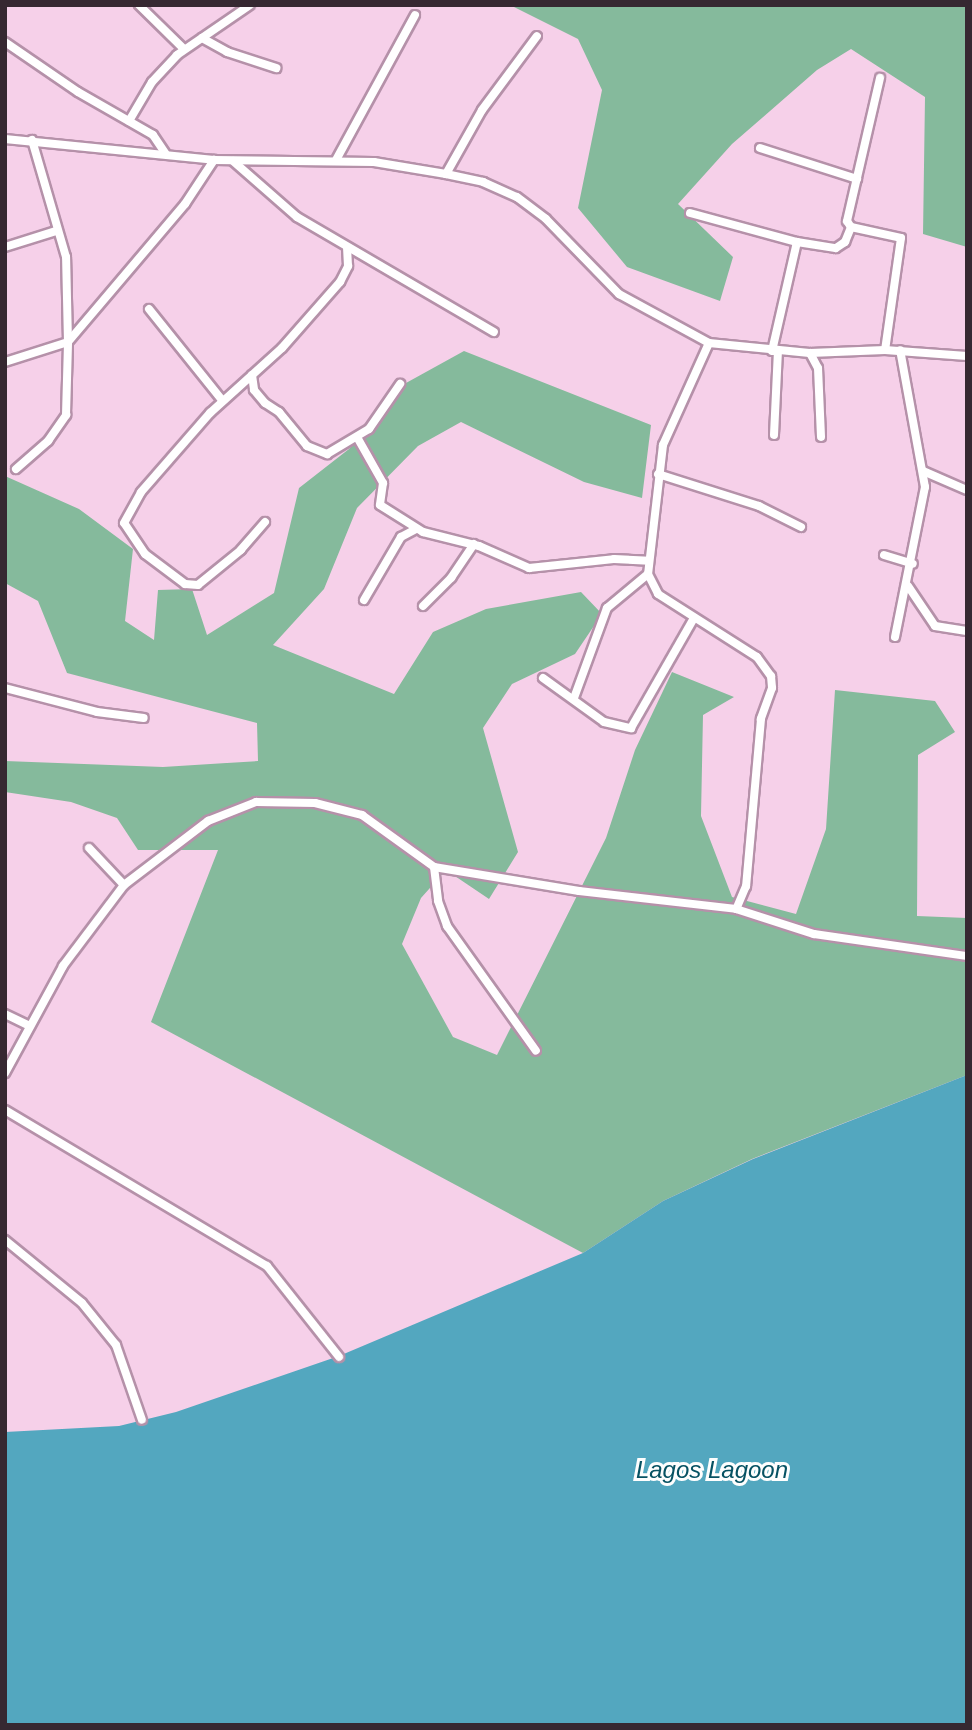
<!DOCTYPE html>
<style>
body{margin:0}
#map{position:relative;width:972px;height:1730px;overflow:hidden;background:#f6d0e9;font-family:Helvetica,sans-serif}
div>[style]{position:absolute}
.green>*{inset:0;background:#85ba9c}
.water>*{inset:0;background:#53a7bf}
.roads{filter:drop-shadow(2px 0 #b591a9) drop-shadow(-2px 0 #b591a9) drop-shadow(0 2px #b591a9) drop-shadow(0 -2px #b591a9)}
.street>*{height:8px;margin:-4px;padding:0 4px;transform-origin:4px;border-radius:4px;background:#fff}
span{translate:-50% -50%;white-space:nowrap;text-align:center;line-height:1.15;-webkit-text-stroke:6px #fefefe;paint-order:stroke}
.water-label{font-size:24px;color:#075263;font-style:italic}
.frame{position:absolute;inset:0;border:7px solid #362831;pointer-events:none}
</style>
<div id="map">
<div class="green">
<i style="clip-path:polygon(510px 5px,967px 5px,967px 247px,923px 234px,925px 97px,851px 49px,817px 70px,732px 144px,678px 204px,733px 257px,720px 301px,627px 267px,578px 208px,602px 90px,578px 39px)"></i>
<i style="clip-path:polygon(464px 351px,651px 425px,642px 498px,584px 482px,461px 422px,418px 446px,357px 508px,324px 589px,273px 645px,394px 694px,433px 632px,486px 609px,581px 592px,602px 614px,575px 654px,512px 684px,483px 728px,518px 852px,489px 899px,446px 870px,421px 898px,402px 944px,453px 1037px,497px 1055px,606px 838px,635px 750px,672px 672px,734px 697px,703px 715px,701px 816px,732px 897px,796px 914px,826px 829px,835px 690px,935px 701px,955px 732px,918px 755px,917px 916px,967px 918px,967px 1075px,752px 1159px,663px 1201px,583px 1253px,151px 1022px,218px 850px,138px 850px,117px 818px,71px 802px,5px 792px,5px 761px,163px 767px,258px 761px,257px 723px,67px 673px,38px 601px,5px 583px,5px 476px,79px 509px,133px 549px,125px 621px,154px 640px,158px 590px,192px 589px,207px 635px,274px 593px,299px 488px,349px 449px,406px 383px)"></i>
</div>
<div class="water">
<i style="clip-path:polygon(967px 1075px,967px 1725px,5px 1725px,5px 1432px,119px 1426px,176px 1412px,339px 1356px,583px 1253px,663px 1201px,753px 1159px)"></i>
</div>
<div class="roads">
<div class="street">
<i style="left:139px;top:5px;width:63px;rotate:44.4deg"></i>
<i style="left:202px;top:38px;width:29px;rotate:29deg"></i>
<i style="left:227px;top:52px;width:52px;rotate:18.1deg"></i>
<i style="left:5px;top:42px;width:88px;rotate:34.4deg"></i>
<i style="left:78px;top:92px;width:86px;rotate:29.8deg"></i>
<i style="left:153px;top:135px;width:22px;rotate:56deg"></i>
<i style="left:129px;top:121px;width:45px;rotate:-59.5deg"></i>
<i style="left:152px;top:82px;width:37px;rotate:-47deg"></i>
<i style="left:177px;top:55px;width:88px;rotate:-34.4deg"></i>
<i style="left:5px;top:139px;width:210px;rotate:5.7deg"></i>
<i style="left:214px;top:160px;width:160px;rotate:0.7deg"></i>
<i style="left:374px;top:162px;width:73px;rotate:9.5deg"></i>
<i style="left:446px;top:174px;width:38px;rotate:12deg"></i>
<i style="left:483px;top:182px;width:37px;rotate:24deg"></i>
<i style="left:517px;top:197px;width:36px;rotate:37deg"></i>
<i style="left:546px;top:219px;width:105px;rotate:45.8deg"></i>
<i style="left:619px;top:294px;width:102px;rotate:28.6deg"></i>
<i style="left:709px;top:343px;width:101px;rotate:5.7deg"></i>
<i style="left:810px;top:353px;width:75px;rotate:-2.3deg"></i>
<i style="left:885px;top:350px;width:82px;rotate:4.2deg"></i>
<i style="left:760px;top:148px;width:102px;rotate:17.7deg"></i>
<i style="left:336px;top:160px;width:165px;rotate:-61.4deg"></i>
<i style="left:233px;top:161px;width:85px;rotate:41.2deg"></i>
<i style="left:297px;top:217px;width:228px;rotate:30.3deg"></i>
<i style="left:446px;top:174px;width:73px;rotate:-60.6deg"></i>
<i style="left:482px;top:110px;width:92px;rotate:-53.4deg"></i>
<i style="left:690px;top:213px;width:111px;rotate:15.2deg"></i>
<i style="left:851px;top:227px;width:51px;rotate:12.4deg"></i>
<i style="left:901px;top:238px;width:113px;rotate:98.1deg"></i>
<i style="left:5px;top:247px;width:53px;rotate:-17.4deg"></i>
<i style="left:149px;top:309px;width:117px;rotate:51.3deg"></i>
<i style="left:709px;top:343px;width:112px;rotate:114.3deg"></i>
<i style="left:663px;top:445px;width:130px;rotate:96.6deg"></i>
<i style="left:648px;top:574px;width:22px;rotate:63deg"></i>
<i style="left:658px;top:594px;width:117px;rotate:32.5deg"></i>
<i style="left:757px;top:657px;width:24px;rotate:54deg"></i>
<i style="left:771px;top:676px;width:12px;rotate:85deg"></i>
<i style="left:772px;top:688px;width:33px;rotate:110deg"></i>
<i style="left:761px;top:719px;width:168px;rotate:95.1deg"></i>
<i style="left:746px;top:886px;width:25px;rotate:113deg"></i>
<i style="left:772px;top:351px;width:112px;rotate:-77.1deg"></i>
<i style="left:797px;top:242px;width:39px;rotate:9deg"></i>
<i style="left:836px;top:248px;width:11px;rotate:-34deg"></i>
<i style="left:845px;top:242px;width:16px;rotate:-68deg"></i>
<i style="left:851px;top:227px;width:7px;rotate:-124deg"></i>
<i style="left:847px;top:221px;width:147px;rotate:-77deg"></i>
<i style="left:810px;top:353px;width:17px;rotate:62deg"></i>
<i style="left:818px;top:368px;width:69px;rotate:87.5deg"></i>
<i style="left:5px;top:362px;width:66px;rotate:-17.6deg"></i>
<i style="left:68px;top:342px;width:85px;rotate:-91.3deg"></i>
<i style="left:66px;top:257px;width:122px;rotate:-106.2deg"></i>
<i style="left:252px;top:375px;width:15px;rotate:82deg"></i>
<i style="left:254px;top:390px;width:17px;rotate:50deg"></i>
<i style="left:265px;top:403px;width:17px;rotate:33deg"></i>
<i style="left:279px;top:412px;width:44px;rotate:50.5deg"></i>
<i style="left:307px;top:446px;width:22px;rotate:22deg"></i>
<i style="left:327px;top:454px;width:49px;rotate:-30.8deg"></i>
<i style="left:369px;top:429px;width:55px;rotate:-55.4deg"></i>
<i style="left:774px;top:435px;width:84px;rotate:-87.3deg"></i>
<i style="left:357px;top:437px;width:53px;rotate:60.5deg"></i>
<i style="left:383px;top:483px;width:22px;rotate:98deg"></i>
<i style="left:380px;top:505px;width:51px;rotate:32.1deg"></i>
<i style="left:423px;top:532px;width:58px;rotate:14deg"></i>
<i style="left:479px;top:546px;width:55px;rotate:23.7deg"></i>
<i style="left:529px;top:568px;width:85px;rotate:-6deg"></i>
<i style="left:614px;top:559px;width:35px;rotate:3deg"></i>
<i style="left:16px;top:469px;width:43px;rotate:-41.2deg"></i>
<i style="left:48px;top:441px;width:32px;rotate:-55deg"></i>
<i style="left:66px;top:415px;width:73px;rotate:-88.4deg"></i>
<i style="left:68px;top:342px;width:181px;rotate:-49.7deg"></i>
<i style="left:185px;top:204px;width:53px;rotate:-56.6deg"></i>
<i style="left:923px;top:471px;width:48px;rotate:23.4deg"></i>
<i style="left:658px;top:474px;width:106px;rotate:17.6deg"></i>
<i style="left:759px;top:506px;width:47px;rotate:26.6deg"></i>
<i style="left:265px;top:522px;width:37px;rotate:131deg"></i>
<i style="left:241px;top:550px;width:55px;rotate:140.9deg"></i>
<i style="left:198px;top:585px;width:13px;rotate:-176deg"></i>
<i style="left:185px;top:584px;width:50px;rotate:-143.1deg"></i>
<i style="left:145px;top:554px;width:37px;rotate:-124deg"></i>
<i style="left:124px;top:523px;width:35px;rotate:-61deg"></i>
<i style="left:141px;top:492px;width:105px;rotate:-48.9deg"></i>
<i style="left:210px;top:413px;width:97px;rotate:-42.1deg"></i>
<i style="left:282px;top:348px;width:88px;rotate:-48.7deg"></i>
<i style="left:340px;top:282px;width:18px;rotate:-63deg"></i>
<i style="left:348px;top:266px;width:18px;rotate:-93deg"></i>
<i style="left:884px;top:555px;width:30px;rotate:17deg"></i>
<i style="left:908px;top:586px;width:48px;rotate:56deg"></i>
<i style="left:935px;top:626px;width:32px;rotate:9deg"></i>
<i style="left:364px;top:600px;width:73px;rotate:-59.6deg"></i>
<i style="left:401px;top:537px;width:17px;rotate:-28deg"></i>
<i style="left:423px;top:606px;width:40px;rotate:-45deg"></i>
<i style="left:451px;top:578px;width:41px;rotate:-55.9deg"></i>
<i style="left:895px;top:637px;width:153px;rotate:-78.7deg"></i>
<i style="left:925px;top:487px;width:139px;rotate:-100.3deg"></i>
<i style="left:543px;top:678px;width:75px;rotate:35.8deg"></i>
<i style="left:604px;top:722px;width:28px;rotate:13deg"></i>
<i style="left:631px;top:728px;width:127px;rotate:-60.2deg"></i>
<i style="left:5px;top:688px;width:95px;rotate:14.6deg"></i>
<i style="left:97px;top:712px;width:47px;rotate:7.3deg"></i>
<i style="left:574px;top:698px;width:96px;rotate:-69.9deg"></i>
<i style="left:607px;top:608px;width:53px;rotate:-39.7deg"></i>
<i style="left:89px;top:848px;width:51px;rotate:46.6deg"></i>
<i style="left:434px;top:867px;width:34px;rotate:83deg"></i>
<i style="left:438px;top:901px;width:27px;rotate:70deg"></i>
<i style="left:447px;top:926px;width:153px;rotate:54.5deg"></i>
<i style="left:5px;top:1014px;width:25px;rotate:26deg"></i>
<i style="left:5px;top:1073px;width:122px;rotate:-61.5deg"></i>
<i style="left:63px;top:966px;width:101px;rotate:-53deg"></i>
<i style="left:124px;top:885px;width:106px;rotate:-37.3deg"></i>
<i style="left:208px;top:821px;width:52px;rotate:-21.6deg"></i>
<i style="left:256px;top:802px;width:59px;rotate:1deg"></i>
<i style="left:315px;top:803px;width:49px;rotate:14.3deg"></i>
<i style="left:362px;top:815px;width:89px;rotate:35.8deg"></i>
<i style="left:434px;top:867px;width:147px;rotate:9.4deg"></i>
<i style="left:579px;top:891px;width:158px;rotate:6.5deg"></i>
<i style="left:736px;top:909px;width:82px;rotate:17.8deg"></i>
<i style="left:814px;top:934px;width:155px;rotate:8.2deg"></i>
<i style="left:5px;top:1110px;width:305px;rotate:30.8deg"></i>
<i style="left:267px;top:1266px;width:116px;rotate:51.6deg"></i>
<i style="left:5px;top:1240px;width:99px;rotate:39.3deg"></i>
<i style="left:82px;top:1303px;width:54px;rotate:51deg"></i>
<i style="left:116px;top:1345px;width:79px;rotate:70.9deg"></i>
</div>
</div>
<div class="water-label">
<span style="left:712px;top:1470px">Lagos Lagoon</span>
</div>
<div class="frame"></div>
</div>
